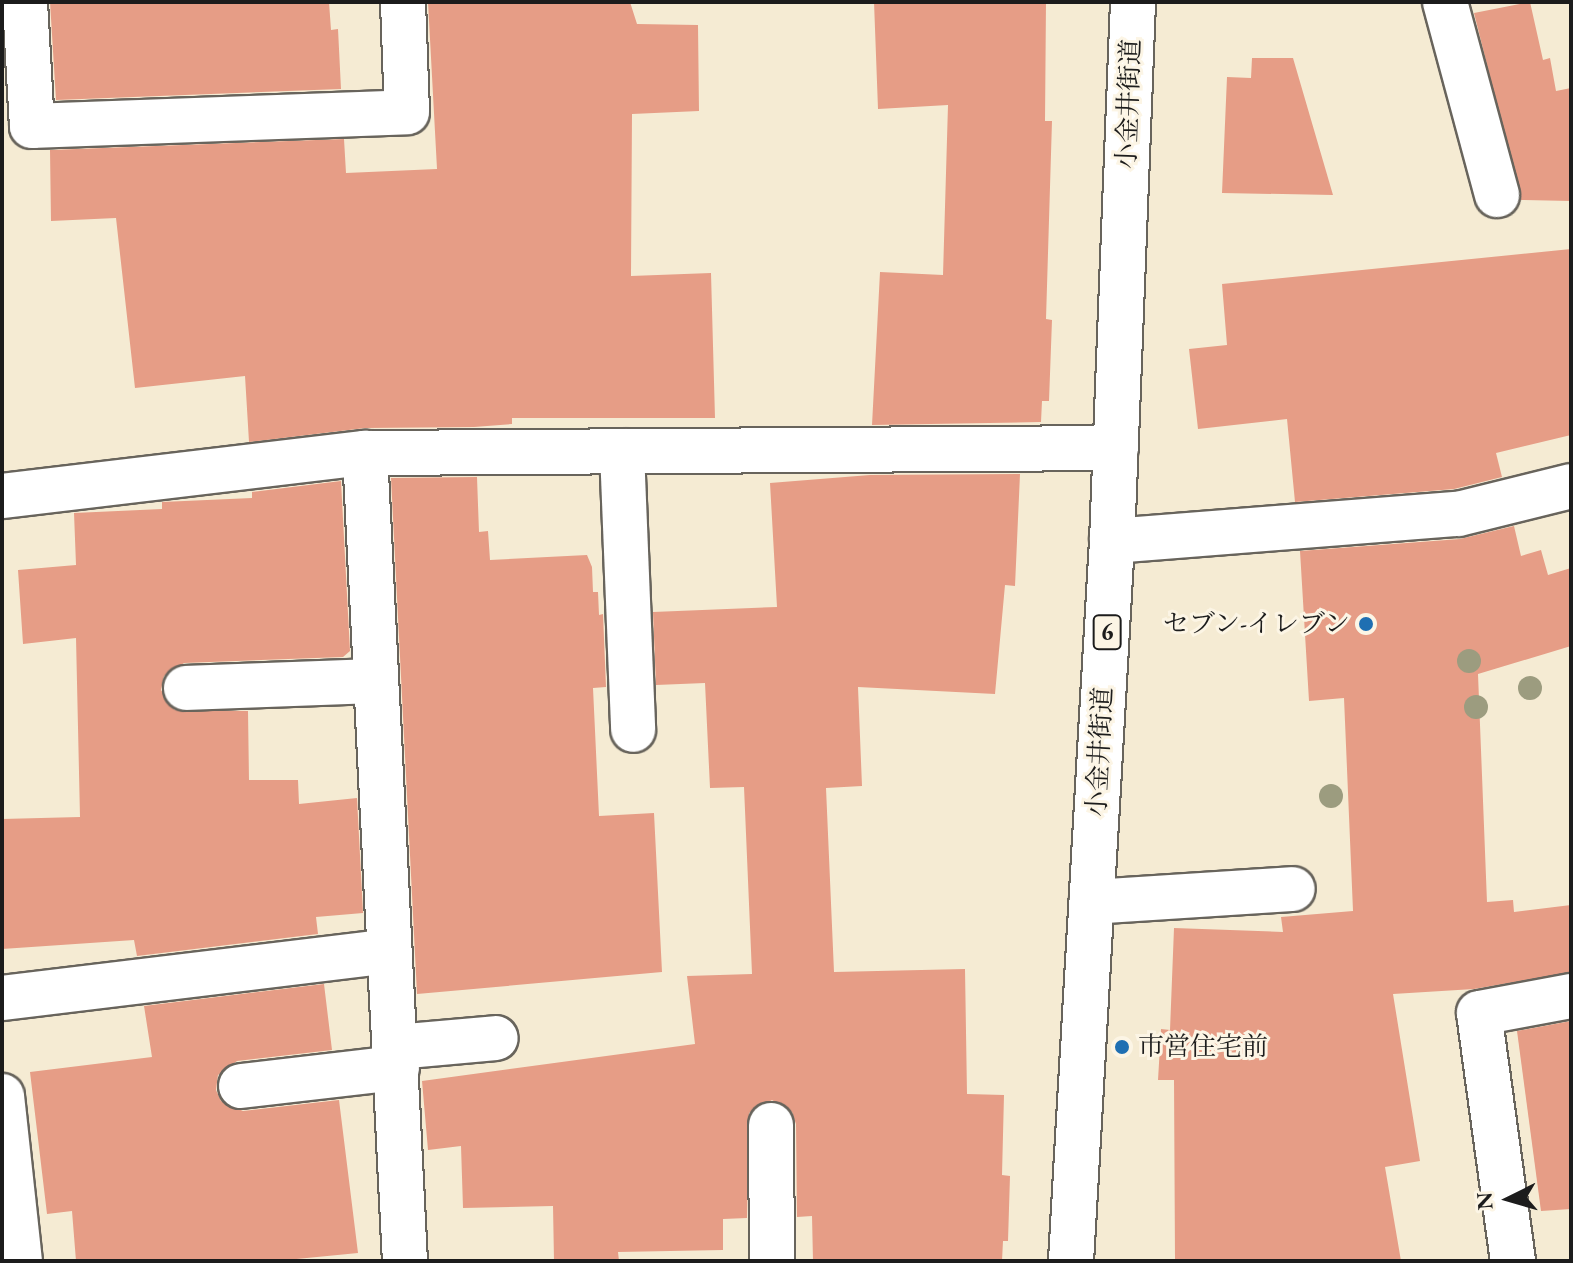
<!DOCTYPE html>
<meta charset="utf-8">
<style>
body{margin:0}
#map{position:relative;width:1573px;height:1263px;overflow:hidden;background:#f5ebd3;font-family:"EB Garamond","Noto Serif JP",serif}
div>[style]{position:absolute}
.building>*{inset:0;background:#e69d86}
.roads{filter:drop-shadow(2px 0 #68645c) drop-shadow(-2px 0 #68645c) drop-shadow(0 2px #68645c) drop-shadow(0 -2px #68645c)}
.minor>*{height:44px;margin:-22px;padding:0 22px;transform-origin:22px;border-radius:22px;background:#fff}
.major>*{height:44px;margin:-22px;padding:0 22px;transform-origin:22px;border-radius:22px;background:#fff}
.trees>*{width:24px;height:24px;margin:-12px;border-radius:50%;background:#9c9c7f}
.dots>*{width:22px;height:22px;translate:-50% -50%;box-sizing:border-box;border:4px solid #fcf5e5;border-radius:50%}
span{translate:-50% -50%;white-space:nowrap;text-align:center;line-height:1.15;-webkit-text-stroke:6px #fcf5e5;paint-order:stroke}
.shield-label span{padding:2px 6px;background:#fcf5e5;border:2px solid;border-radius:6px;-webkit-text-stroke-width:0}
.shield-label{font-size:24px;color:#1c1c1c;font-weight:700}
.street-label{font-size:26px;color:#1c1c1c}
.poi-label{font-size:26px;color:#1c1c1c}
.right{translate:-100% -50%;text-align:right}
.left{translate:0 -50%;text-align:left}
.frame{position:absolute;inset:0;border:4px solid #1c1c1c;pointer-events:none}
.north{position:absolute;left:1469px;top:1159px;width:80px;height:80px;-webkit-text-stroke:6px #fcf5e5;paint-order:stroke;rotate:265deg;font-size:22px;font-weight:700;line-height:32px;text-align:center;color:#1c1c1c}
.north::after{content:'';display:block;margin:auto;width:28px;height:36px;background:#1c1c1c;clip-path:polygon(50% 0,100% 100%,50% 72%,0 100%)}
</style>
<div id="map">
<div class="building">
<i style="clip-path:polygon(50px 2px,329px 2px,331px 30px,338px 29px,341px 89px,56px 100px)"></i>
<i style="clip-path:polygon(428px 2px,630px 2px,637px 24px,698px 25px,699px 111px,632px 114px,631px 276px,711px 273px,715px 418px,512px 418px,512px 424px,474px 427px,365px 428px,249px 442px,245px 376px,135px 388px,116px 218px,51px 221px,50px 150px,344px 139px,346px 173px,437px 169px)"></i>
<i style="clip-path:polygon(874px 2px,1046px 2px,1045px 121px,1052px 121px,1046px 319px,1052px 320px,1049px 401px,1042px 401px,1041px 422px,872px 425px,880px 272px,943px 275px,948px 105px,878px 109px)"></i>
<i style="clip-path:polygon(1530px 2px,1543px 60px,1550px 58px,1556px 91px,1571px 88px,1571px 201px,1521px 200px,1474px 13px)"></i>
<i style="clip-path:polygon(1252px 58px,1293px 58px,1333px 195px,1222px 193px,1227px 77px,1251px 78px)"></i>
<i style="clip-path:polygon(1571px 249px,1571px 435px,1496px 453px,1502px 477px,1454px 489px,1295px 502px,1287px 419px,1198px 429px,1189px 349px,1227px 345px,1222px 284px)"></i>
<i style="clip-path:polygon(1020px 474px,1015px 586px,1005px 585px,995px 694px,858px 687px,862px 786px,826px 788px,834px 972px,965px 969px,967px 1094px,1004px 1095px,1002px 1175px,1010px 1176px,1008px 1241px,1003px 1241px,1002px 1261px,813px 1261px,812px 1216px,797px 1217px,796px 1124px,792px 1112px,772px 1100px,749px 1113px,747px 1218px,723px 1219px,723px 1250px,618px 1252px,619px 1261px,554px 1261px,553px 1206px,463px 1208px,461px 1146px,428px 1150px,422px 1081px,695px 1044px,687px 976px,752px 974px,744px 787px,710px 788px,705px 683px,656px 685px,653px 612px,777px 607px,770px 483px,870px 475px)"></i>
<i style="clip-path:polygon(477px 477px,479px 532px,488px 531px,490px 560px,587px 555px,592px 567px,593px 592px,598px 592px,599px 615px,603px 614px,606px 687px,593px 688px,599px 816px,654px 813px,662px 972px,417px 994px,391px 478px)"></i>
<i style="clip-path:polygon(341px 481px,350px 651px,343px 657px,184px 663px,164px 676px,161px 690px,175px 710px,248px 711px,249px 780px,298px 780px,299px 804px,357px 798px,363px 913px,316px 917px,318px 934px,137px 956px,134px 940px,2px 949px,2px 819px,80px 817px,76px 638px,23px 644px,18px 570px,76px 565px,74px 513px,162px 509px,162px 502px,252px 498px,252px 492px)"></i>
<i style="clip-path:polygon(1514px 526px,1521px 556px,1541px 550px,1548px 575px,1571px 568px,1571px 646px,1478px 674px,1487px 902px,1513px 900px,1514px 912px,1571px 905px,1571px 972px,1474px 989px,1393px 994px,1420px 1161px,1385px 1167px,1401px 1261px,1175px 1261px,1174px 1080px,1158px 1080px,1161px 1029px,1170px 1030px,1174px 928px,1283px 932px,1281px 917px,1353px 911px,1344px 698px,1309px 701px,1300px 551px,1460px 539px)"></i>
<i style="clip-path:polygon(324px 984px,332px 1050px,237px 1061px,218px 1075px,216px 1090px,221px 1101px,243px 1111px,339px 1100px,358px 1253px,276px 1261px,76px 1261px,72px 1211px,47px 1214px,30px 1072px,152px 1057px,144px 1006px)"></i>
<i style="clip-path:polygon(1571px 1021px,1571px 1209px,1541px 1211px,1517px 1031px)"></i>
</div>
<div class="roads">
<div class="minor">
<i style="left:25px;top:2px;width:124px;rotate:86.8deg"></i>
<i style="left:32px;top:126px;width:375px;rotate:-2.1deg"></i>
<i style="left:407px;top:112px;width:110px;rotate:-92.1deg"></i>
<i style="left:1445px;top:2px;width:200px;rotate:74.9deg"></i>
<i style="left:622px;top:451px;width:279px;rotate:87.7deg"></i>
<i style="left:365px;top:453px;width:809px;rotate:87.17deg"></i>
<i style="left:2px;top:496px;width:366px;rotate:-6.8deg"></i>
<i style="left:365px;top:453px;width:751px;rotate:-0.38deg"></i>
<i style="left:1112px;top:541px;width:347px;rotate:-4.5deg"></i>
<i style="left:1458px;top:514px;width:116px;rotate:-13.9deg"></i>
<i style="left:186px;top:688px;width:187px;rotate:-2.1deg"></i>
<i style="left:1092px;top:902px;width:201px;rotate:-3.7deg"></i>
<i style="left:2px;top:998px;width:390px;rotate:-6.9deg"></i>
<i style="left:396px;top:1047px;width:100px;rotate:-5.1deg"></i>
<i style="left:241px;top:1086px;width:157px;rotate:-6.6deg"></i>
<i style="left:2px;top:1096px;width:166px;rotate:83.8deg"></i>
<i style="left:771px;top:1125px;width:136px;rotate:89.6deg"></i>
<i style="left:1513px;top:1261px;width:250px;rotate:-97.8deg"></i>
<i style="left:1479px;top:1013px;width:94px;rotate:-10.5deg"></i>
</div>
<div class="major">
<i style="left:1071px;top:1261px;width:721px;rotate:-86.74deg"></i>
<i style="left:1112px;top:541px;width:539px;rotate:-87.77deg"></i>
</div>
</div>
<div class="trees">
<i style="left:1469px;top:661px"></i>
<i style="left:1530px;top:688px"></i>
<i style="left:1476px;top:707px"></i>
<i style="left:1331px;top:796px"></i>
</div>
<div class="dots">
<i style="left:1366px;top:624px;background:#1f6fb2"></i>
<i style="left:1122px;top:1047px;background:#1f6fb2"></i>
</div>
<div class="shield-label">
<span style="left:1107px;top:632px">6</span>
</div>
<div class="street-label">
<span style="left:1129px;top:104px;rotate:-88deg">小金井街道</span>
<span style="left:1100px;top:752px;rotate:-87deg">小金井街道</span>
</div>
<div class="poi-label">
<span class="right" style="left:1350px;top:624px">セブン-イレブン</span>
<span class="left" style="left:1138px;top:1047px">市営住宅前</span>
</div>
<div class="frame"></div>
<div class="north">N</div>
</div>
